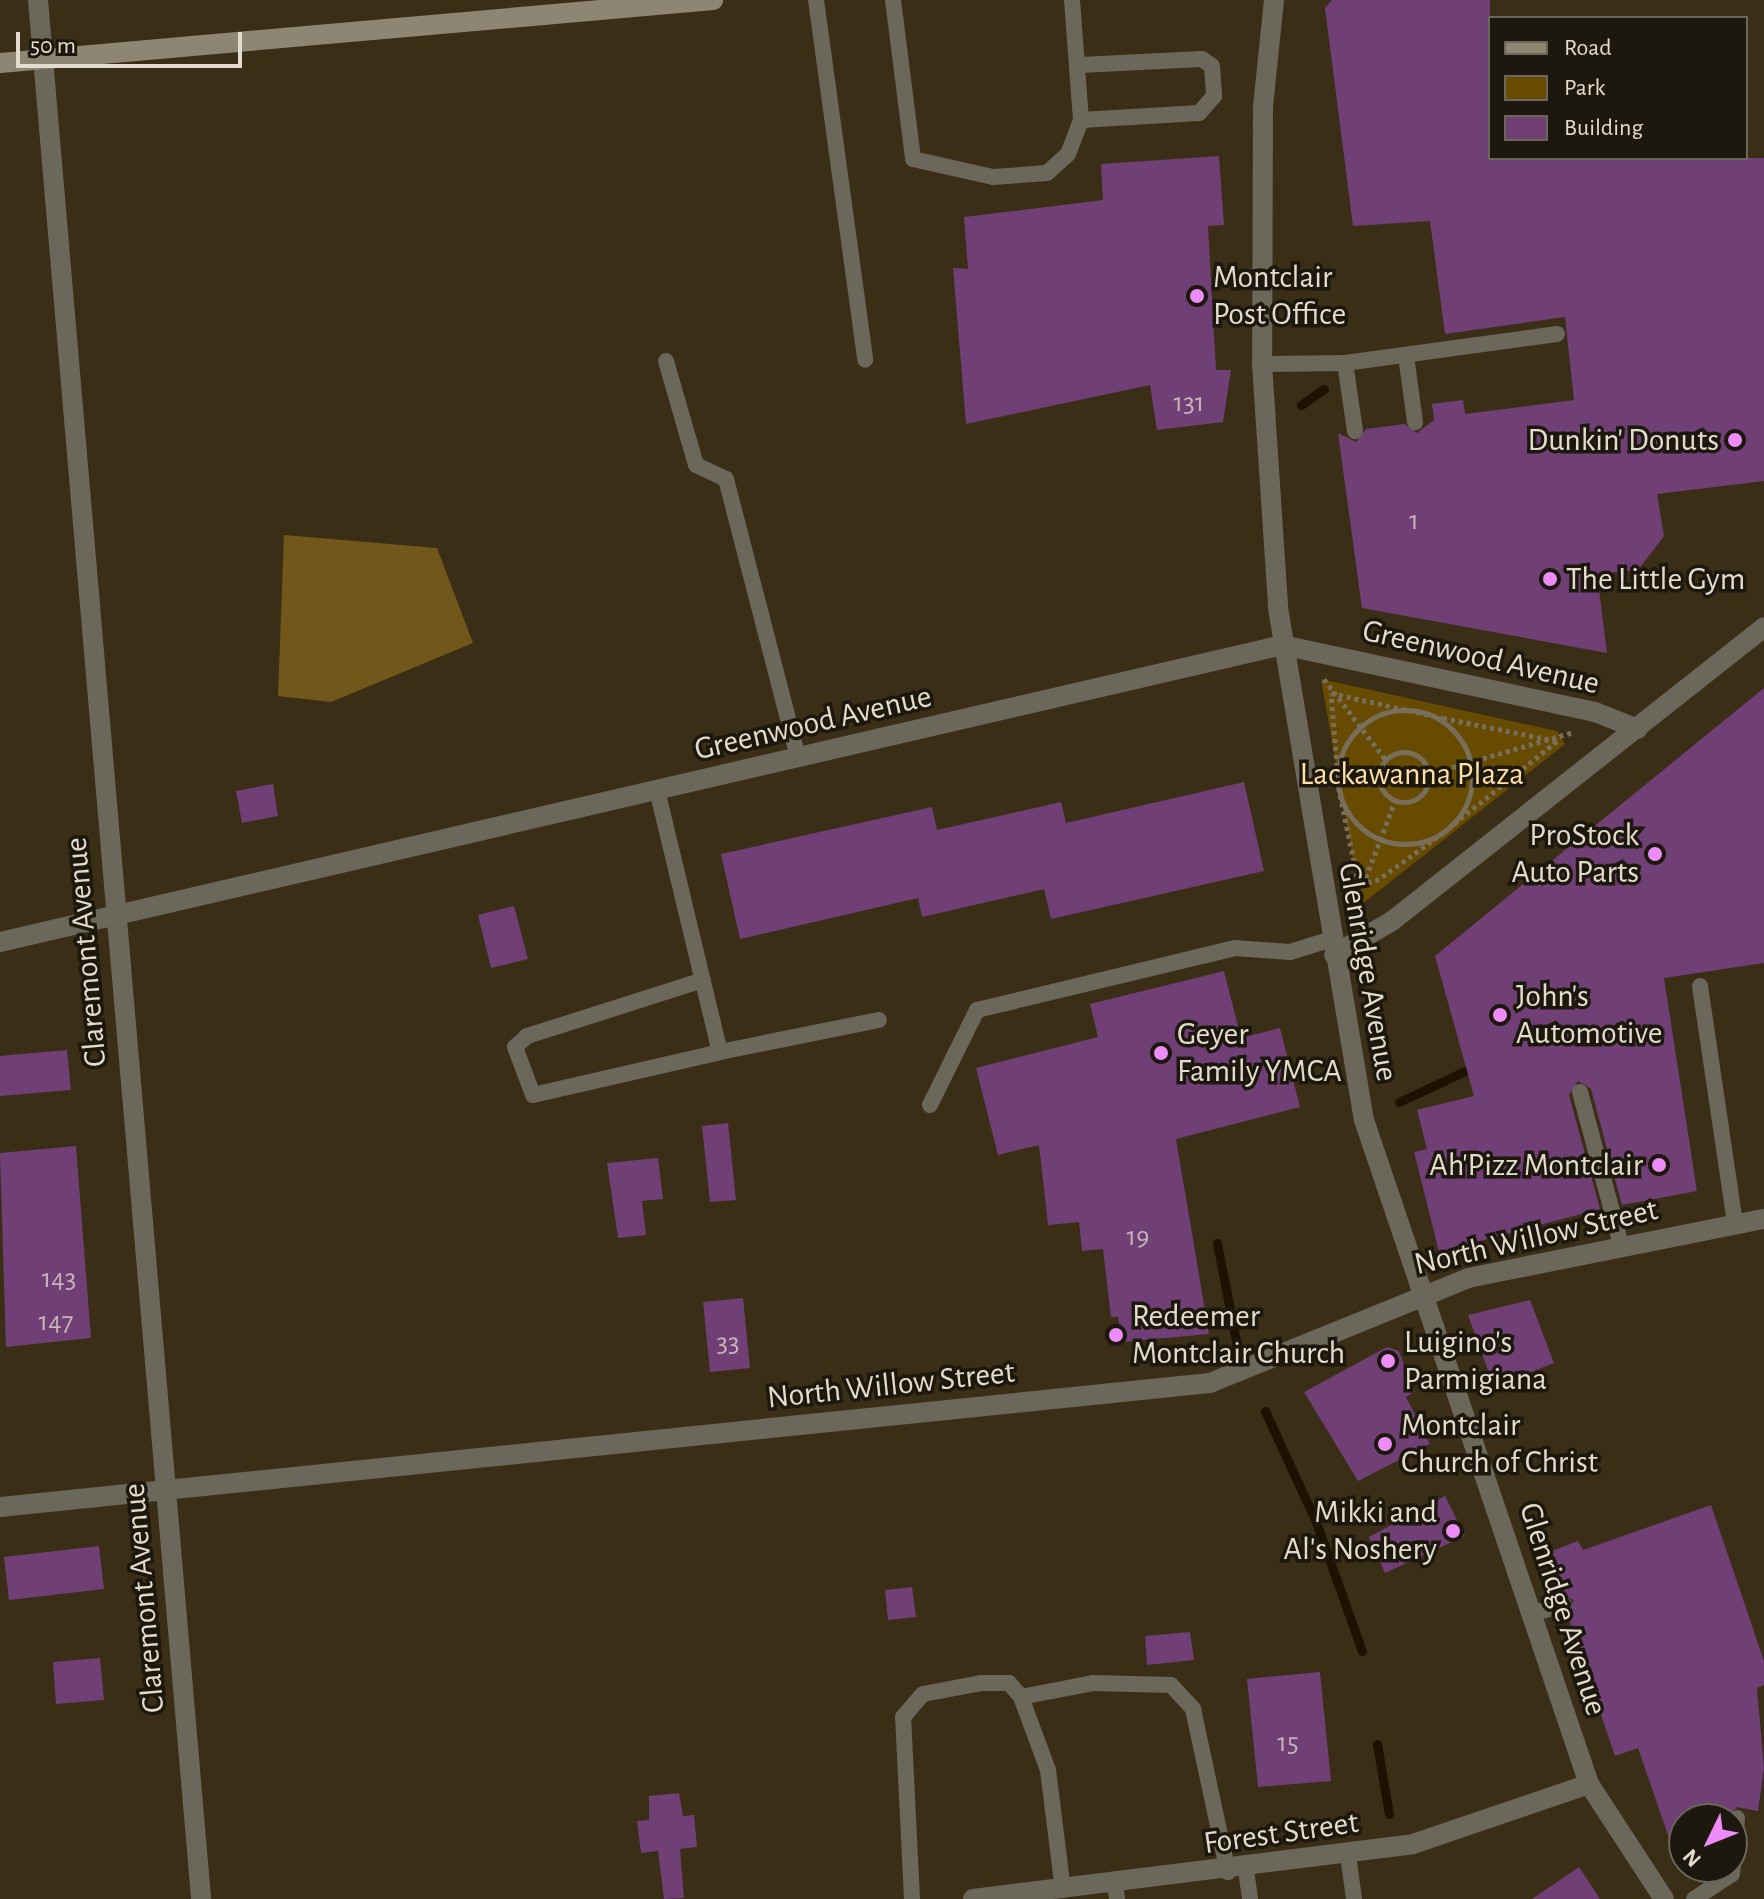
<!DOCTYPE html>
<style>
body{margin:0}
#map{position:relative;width:1764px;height:1899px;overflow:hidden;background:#3a2e16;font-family:"Alegreya Sans",sans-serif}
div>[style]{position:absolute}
.green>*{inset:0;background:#674b00}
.forest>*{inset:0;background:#72571b}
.stream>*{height:9px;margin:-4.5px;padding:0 4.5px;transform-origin:4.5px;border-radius:4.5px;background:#1d1200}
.building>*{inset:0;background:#703f76}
.path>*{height:5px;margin-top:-2.5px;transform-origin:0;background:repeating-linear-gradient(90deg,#786e59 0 4px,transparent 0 8px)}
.path>.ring{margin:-2.5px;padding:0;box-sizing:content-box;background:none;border:5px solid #786e59;border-radius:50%}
.service>*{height:16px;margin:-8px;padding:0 8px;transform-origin:8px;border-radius:8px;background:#6c675b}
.minor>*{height:20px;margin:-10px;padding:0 10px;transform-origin:10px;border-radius:10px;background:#6c675b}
.tertiary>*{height:20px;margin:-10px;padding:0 10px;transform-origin:10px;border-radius:10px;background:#6c675b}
.secondary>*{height:20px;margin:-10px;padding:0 10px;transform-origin:10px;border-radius:10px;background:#8e8572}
.dots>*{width:22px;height:22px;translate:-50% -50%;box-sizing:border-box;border:4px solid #1d180d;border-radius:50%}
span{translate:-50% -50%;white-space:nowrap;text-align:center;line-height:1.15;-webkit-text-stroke:7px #1d180d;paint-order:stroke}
.number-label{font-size:28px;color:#c6b4b7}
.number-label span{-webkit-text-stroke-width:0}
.poi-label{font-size:32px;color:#e3dbcd}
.left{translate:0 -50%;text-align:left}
.right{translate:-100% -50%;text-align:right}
.street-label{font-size:32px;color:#e3dbcd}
.park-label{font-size:32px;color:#fee0a6}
.legend{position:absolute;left:1488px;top:16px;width:260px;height:144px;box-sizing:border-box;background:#1d180d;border:2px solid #6c665a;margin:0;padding:10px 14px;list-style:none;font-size:24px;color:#e3dbcd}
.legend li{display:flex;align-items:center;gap:16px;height:40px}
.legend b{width:40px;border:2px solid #6c665a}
.north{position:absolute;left:1668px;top:1803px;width:80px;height:80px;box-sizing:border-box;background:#1d180d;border:2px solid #6c665a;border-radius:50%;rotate:227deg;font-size:22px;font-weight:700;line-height:32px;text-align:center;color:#e3dbcd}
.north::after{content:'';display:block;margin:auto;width:28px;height:36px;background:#ed8cf9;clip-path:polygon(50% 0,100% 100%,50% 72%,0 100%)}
.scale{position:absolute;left:16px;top:32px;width:226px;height:36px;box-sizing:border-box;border:4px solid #e3dbcd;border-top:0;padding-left:10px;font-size:24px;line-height:28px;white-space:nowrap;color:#e3dbcd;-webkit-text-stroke:6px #1d180d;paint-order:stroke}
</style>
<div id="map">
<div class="green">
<i style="clip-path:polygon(1321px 679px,1557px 731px,1565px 744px,1361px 905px)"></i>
</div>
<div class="forest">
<i style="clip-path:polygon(284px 535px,437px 548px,473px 643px,331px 702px,278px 696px)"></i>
</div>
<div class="stream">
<i style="left:1301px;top:405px;width:28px;rotate:-35deg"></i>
<i style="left:1399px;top:1102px;width:75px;rotate:-25.2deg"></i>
<i style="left:1217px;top:1243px;width:105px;rotate:79deg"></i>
<i style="left:1265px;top:1411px;width:122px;rotate:65.3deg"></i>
<i style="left:1316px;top:1522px;width:137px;rotate:70.4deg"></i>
<i style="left:1377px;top:1744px;width:71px;rotate:80.3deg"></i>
</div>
<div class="building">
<i style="clip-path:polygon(1332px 0,1490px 0,1490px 158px,1764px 158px,1764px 481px,1657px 494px,1664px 536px,1638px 570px,1597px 574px,1607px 653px,1362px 608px,1338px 433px,1356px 442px,1366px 429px,1404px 424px,1417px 433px,1434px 420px,1432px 404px,1463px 400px,1465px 414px,1574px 400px,1565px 317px,1445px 334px,1430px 221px,1353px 226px,1325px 8px)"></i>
<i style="clip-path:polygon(1219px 156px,1224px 225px,1208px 226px,1216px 370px,1231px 370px,1223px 422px,1157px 430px,1150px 385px,966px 424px,953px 268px,968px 269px,964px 217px,1103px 200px,1101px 164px)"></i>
<i style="clip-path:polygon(1764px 688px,1764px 963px,1664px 978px,1697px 1191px,1622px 1205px,1591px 1089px,1578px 1081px,1569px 1095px,1600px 1209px,1439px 1252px,1414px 1152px,1427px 1149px,1417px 1110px,1474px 1096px,1435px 956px)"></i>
<i style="clip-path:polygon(1244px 782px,1264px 871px,1051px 919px,1044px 889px,922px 917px,918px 898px,740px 939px,721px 854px,932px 807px,937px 830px,1061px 802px,1066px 823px)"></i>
<i style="clip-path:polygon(273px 784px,278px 816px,242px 823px,236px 791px)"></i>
<i style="clip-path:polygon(514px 906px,528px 959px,491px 968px,478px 915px)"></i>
<i style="clip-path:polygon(1224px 971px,1241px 1038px,1280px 1028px,1300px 1107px,1176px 1139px,1209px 1334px,1122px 1342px,1118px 1317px,1111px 1317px,1103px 1249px,1082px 1251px,1079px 1222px,1048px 1225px,1039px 1145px,998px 1155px,976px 1068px,1098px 1037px,1090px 1004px)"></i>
<i style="clip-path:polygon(67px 1050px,71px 1090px,0 1096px,0 1056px)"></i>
<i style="clip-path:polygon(728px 1123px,736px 1200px,710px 1202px,702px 1126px)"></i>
<i style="clip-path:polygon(76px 1146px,91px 1338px,6px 1347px,0 1153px)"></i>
<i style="clip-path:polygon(658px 1158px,663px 1199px,642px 1201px,646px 1235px,618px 1238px,607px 1163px)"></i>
<i style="clip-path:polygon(743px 1298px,750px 1368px,710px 1372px,703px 1302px)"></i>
<i style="clip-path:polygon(1530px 1300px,1554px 1363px,1494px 1387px,1468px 1315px)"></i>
<i style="clip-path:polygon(1387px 1347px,1399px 1351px,1414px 1392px,1406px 1397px,1430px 1444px,1358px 1481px,1304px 1392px)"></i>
<i style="clip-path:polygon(1445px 1496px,1465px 1536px,1385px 1573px,1369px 1537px)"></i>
<i style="clip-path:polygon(1711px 1505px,1764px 1661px,1764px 1685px,1757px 1688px,1764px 1768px,1758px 1811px,1737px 1807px,1726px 1819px,1684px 1819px,1679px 1867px,1638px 1748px,1615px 1756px,1567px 1614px,1574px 1600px,1560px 1594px,1547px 1553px,1578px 1541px,1583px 1550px)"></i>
<i style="clip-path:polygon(99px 1546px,104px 1589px,9px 1600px,4px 1557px)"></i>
<i style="clip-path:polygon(912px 1587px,916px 1617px,888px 1620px,885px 1590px)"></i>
<i style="clip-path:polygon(1190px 1632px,1194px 1660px,1147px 1665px,1145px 1636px)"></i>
<i style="clip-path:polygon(100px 1658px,104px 1700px,56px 1704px,53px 1662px)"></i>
<i style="clip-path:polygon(1320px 1672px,1331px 1781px,1258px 1787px,1247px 1679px)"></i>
<i style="clip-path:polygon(679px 1793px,683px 1816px,694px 1815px,697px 1847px,680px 1849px,684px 1898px,664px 1899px,658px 1851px,641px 1853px,637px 1821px,649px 1820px,649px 1796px)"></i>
<i style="clip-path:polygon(1579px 1867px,1600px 1899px,1532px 1899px)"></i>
</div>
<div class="path">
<i style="left:1324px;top:679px;width:102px;rotate:52.6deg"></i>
<i style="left:1331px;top:693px;width:115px;rotate:12.6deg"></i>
<i style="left:1443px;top:718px;width:116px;rotate:11.4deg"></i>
<i style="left:1557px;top:741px;width:145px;rotate:141.2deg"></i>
<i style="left:1444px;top:832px;width:80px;rotate:144.1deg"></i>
<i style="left:1379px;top:879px;width:21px;rotate:163deg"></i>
<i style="left:1359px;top:885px;width:97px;rotate:-101.9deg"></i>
<i style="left:1339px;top:790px;width:97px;rotate:-94.7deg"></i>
<i class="ring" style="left:1338px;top:710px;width:129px;height:129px"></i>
<i class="ring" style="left:1379px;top:752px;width:45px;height:45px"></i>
<i style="left:1429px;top:774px;width:151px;rotate:-16.2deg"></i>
<i style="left:1363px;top:885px;width:90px;rotate:-69.1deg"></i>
</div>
<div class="service">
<i style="left:816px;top:0;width:363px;rotate:82.2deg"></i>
<i style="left:893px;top:0;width:160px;rotate:82.8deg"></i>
<i style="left:913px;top:159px;width:82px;rotate:12.7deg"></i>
<i style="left:993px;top:177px;width:54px;rotate:-4.2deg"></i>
<i style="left:1047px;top:173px;width:28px;rotate:-42deg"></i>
<i style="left:1068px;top:154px;width:36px;rotate:-69deg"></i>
<i style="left:1081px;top:120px;width:120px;rotate:-94.3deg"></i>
<i style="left:1080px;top:65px;width:122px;rotate:-2.8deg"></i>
<i style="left:1202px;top:59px;width:12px;rotate:35deg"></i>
<i style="left:1212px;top:66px;width:30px;rotate:86deg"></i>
<i style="left:1214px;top:96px;width:23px;rotate:131deg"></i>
<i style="left:1199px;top:113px;width:118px;rotate:176.6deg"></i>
<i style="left:1406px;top:356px;width:67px;rotate:82.2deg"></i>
<i style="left:666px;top:361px;width:108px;rotate:73.9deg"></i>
<i style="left:696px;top:465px;width:33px;rotate:25deg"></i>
<i style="left:726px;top:479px;width:287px;rotate:75.5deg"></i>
<i style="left:1345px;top:363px;width:69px;rotate:81.6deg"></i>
<i style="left:1262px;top:364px;width:83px;rotate:-0.7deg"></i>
<i style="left:1345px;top:363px;width:214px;rotate:-7.8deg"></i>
<i style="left:657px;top:790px;width:269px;rotate:76.5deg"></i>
<i style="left:720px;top:1052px;width:162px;rotate:-11.4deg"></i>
<i style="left:703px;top:980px;width:185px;rotate:162.3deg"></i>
<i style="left:527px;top:1036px;width:16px;rotate:137deg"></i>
<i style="left:515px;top:1047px;width:51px;rotate:69.4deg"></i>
<i style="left:533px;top:1095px;width:192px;rotate:-12.9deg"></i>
<i style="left:1700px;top:986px;width:241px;rotate:81.6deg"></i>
<i style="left:1580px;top:1092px;width:158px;rotate:75deg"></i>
<i style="left:930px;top:1105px;width:106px;rotate:-63.7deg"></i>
<i style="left:977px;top:1010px;width:265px;rotate:-13.5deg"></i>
<i style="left:1235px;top:948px;width:55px;rotate:4.2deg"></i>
<i style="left:1290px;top:952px;width:44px;rotate:-17.2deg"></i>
<i style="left:1535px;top:1613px;width:30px;rotate:-17deg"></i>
<i style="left:1021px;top:1697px;width:73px;rotate:-11deg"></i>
<i style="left:1093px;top:1683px;width:78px;rotate:1.5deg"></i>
<i style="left:1171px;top:1685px;width:33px;rotate:47deg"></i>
<i style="left:1193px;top:1709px;width:167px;rotate:77.9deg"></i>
<i style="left:1348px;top:1855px;width:44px;rotate:82.2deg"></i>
<i style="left:1713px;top:1867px;width:17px;rotate:83deg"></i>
<i style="left:1246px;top:1870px;width:29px;rotate:82deg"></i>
<i style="left:1115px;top:1884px;width:15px;rotate:82deg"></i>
<i style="left:912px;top:1899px;width:182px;rotate:-92.8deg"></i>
<i style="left:903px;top:1717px;width:30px;rotate:-49deg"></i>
<i style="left:923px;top:1694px;width:59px;rotate:-10.7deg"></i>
<i style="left:981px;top:1683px;width:28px"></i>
<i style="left:1009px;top:1683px;width:18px;rotate:49deg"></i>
<i style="left:1021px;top:1697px;width:78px;rotate:69.7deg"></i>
<i style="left:1048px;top:1770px;width:121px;rotate:82.9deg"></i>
<i style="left:1694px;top:1899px;width:45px;rotate:-33.3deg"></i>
<i style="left:1732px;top:1874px;width:56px;rotate:-84.9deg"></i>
</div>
<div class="minor">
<i style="left:0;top:942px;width:1316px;rotate:-13.04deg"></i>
<i style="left:1282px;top:645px;width:320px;rotate:12.1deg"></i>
<i style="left:1595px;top:712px;width:46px;rotate:21.6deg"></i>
<i style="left:1334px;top:955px;width:67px;rotate:-30.4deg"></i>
<i style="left:1392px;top:921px;width:474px;rotate:-38.3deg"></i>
<i style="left:0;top:1507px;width:1216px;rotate:-5.85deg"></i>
<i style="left:1210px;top:1383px;width:279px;rotate:-22.1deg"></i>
<i style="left:1468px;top:1278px;width:302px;rotate:-11.3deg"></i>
<i style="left:973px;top:1899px;width:443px;rotate:-7.1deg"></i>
<i style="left:1413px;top:1844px;width:186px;rotate:-18.8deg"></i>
</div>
<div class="tertiary">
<i style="left:38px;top:0;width:1906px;rotate:85.09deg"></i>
<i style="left:1274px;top:0;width:108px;rotate:95.9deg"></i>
<i style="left:1263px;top:107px;width:257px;rotate:90.2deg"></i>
<i style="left:1262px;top:364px;width:245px;rotate:86.2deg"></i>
<i style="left:1278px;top:608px;width:519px;rotate:80.47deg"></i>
<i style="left:1364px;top:1120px;width:701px;rotate:71.28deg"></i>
<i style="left:1589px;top:1784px;width:137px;rotate:56.9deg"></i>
</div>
<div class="secondary">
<i style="left:0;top:63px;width:716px;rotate:-5.05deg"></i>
</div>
<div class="dots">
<i style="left:1197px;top:296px;background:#ed8cf9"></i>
<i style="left:1735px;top:440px;background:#ed8cf9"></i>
<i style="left:1550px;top:579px;background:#ed8cf9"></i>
<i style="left:1655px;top:854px;background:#ed8cf9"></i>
<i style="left:1500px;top:1015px;background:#ed8cf9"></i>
<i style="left:1161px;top:1053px;background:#ed8cf9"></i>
<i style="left:1659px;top:1165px;background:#ed8cf9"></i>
<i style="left:1116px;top:1335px;background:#ed8cf9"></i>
<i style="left:1388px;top:1361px;background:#ed8cf9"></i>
<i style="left:1385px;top:1444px;background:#ed8cf9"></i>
<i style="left:1453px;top:1531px;background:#ed8cf9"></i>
</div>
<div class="number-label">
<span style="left:1189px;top:403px">131</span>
<span style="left:1414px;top:521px">1</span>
<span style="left:1138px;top:1237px">19</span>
<span style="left:59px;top:1279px">143</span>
<span style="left:56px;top:1322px">147</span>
<span style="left:728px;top:1343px">33</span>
<span style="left:1288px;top:1743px">15</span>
</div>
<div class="poi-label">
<span class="left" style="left:1213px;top:296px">Montclair<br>Post Office</span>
<span class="right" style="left:1719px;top:440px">Dunkin' Donuts</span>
<span class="left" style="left:1566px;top:579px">The Little Gym</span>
<span class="right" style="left:1639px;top:854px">ProStock<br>Auto Parts</span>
<span class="left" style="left:1516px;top:1015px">John's<br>Automotive</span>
<span class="left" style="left:1177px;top:1053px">Geyer<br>Family YMCA</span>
<span class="right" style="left:1643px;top:1165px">Ah'Pizz Montclair</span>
<span class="left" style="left:1132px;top:1335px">Redeemer<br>Montclair Church</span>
<span class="left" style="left:1404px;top:1361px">Luigino's<br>Parmigiana</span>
<span class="left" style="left:1401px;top:1444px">Montclair<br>Church of Christ</span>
<span class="right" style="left:1437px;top:1531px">Mikki and<br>Al's Noshery</span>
</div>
<div class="street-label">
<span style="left:1481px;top:657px;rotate:13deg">Greenwood Avenue</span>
<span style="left:813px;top:723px;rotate:-13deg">Greenwood Avenue</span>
<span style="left:86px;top:952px;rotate:-95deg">Claremont Avenue</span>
<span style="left:1368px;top:972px;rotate:80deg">Glenridge Avenue</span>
<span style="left:1536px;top:1237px;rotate:-13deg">North Willow Street</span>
<span style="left:891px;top:1385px;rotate:-6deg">North Willow Street</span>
<span style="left:144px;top:1598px;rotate:-95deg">Claremont Avenue</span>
<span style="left:1563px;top:1609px;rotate:72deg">Glenridge Avenue</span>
<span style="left:1281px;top:1833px;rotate:-8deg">Forest Street</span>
</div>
<div class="park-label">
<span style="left:1412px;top:774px">Lackawanna Plaza</span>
</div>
<ul class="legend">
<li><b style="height:10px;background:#8e8572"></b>Road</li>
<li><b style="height:22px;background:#674b00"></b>Park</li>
<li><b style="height:22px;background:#703f76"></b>Building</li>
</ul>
<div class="north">N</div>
<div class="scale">50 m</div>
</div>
